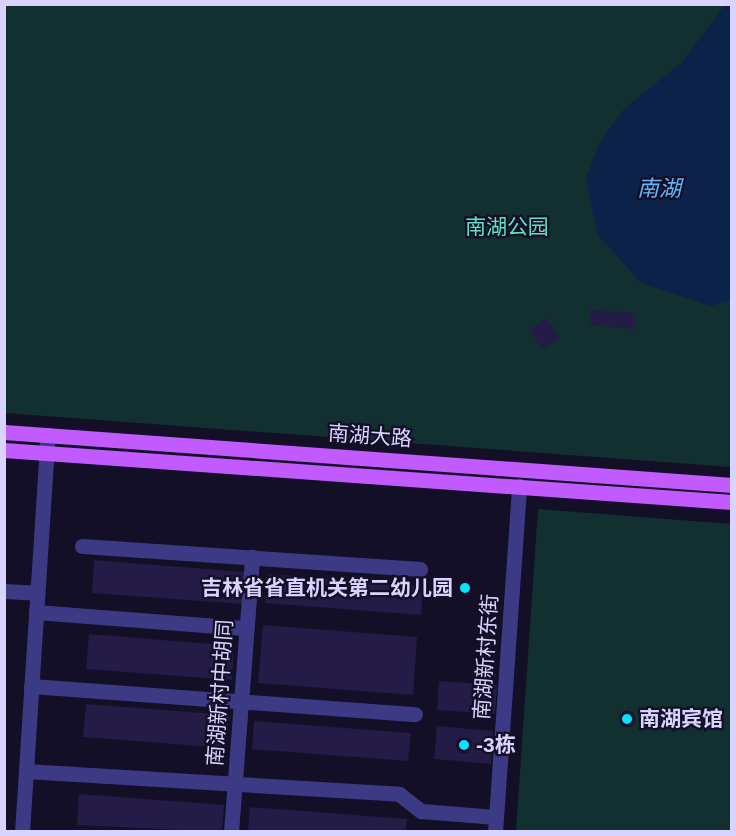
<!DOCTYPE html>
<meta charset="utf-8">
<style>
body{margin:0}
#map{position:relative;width:736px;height:836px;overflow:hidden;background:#130f26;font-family:Arial,"Noto Sans SC",sans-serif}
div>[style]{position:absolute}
.green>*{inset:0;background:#12302f}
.water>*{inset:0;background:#0c2248}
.building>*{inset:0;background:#241b47}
.minor>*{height:15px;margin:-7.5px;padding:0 7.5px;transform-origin:7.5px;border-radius:7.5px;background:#3d3a85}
.major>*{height:15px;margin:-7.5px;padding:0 7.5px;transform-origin:7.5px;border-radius:7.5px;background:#c25bff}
.dots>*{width:16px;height:16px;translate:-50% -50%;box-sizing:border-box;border:3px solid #130f26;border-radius:50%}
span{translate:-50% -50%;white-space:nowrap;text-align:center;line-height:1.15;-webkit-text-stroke:4.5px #130f26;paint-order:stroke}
.park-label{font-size:21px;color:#5fe0c0}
.street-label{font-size:21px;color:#d9d4ff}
.poi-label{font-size:21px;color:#d9d4ff;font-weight:700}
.right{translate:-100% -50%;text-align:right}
.left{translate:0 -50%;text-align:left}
.water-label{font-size:22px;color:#62b6ff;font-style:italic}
.frame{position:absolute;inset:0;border:6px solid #d9d4ff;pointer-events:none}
</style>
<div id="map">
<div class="green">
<i style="clip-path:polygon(4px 5px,731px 5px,731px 467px,5px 413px)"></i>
<i style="clip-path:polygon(538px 509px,731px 524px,731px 831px,516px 831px)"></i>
</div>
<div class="water">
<i style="clip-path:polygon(725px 5px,732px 5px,732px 300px,711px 306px,641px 283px,597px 234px,586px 179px,598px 145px,624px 109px,682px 62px)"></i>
</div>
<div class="building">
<i style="clip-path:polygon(590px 310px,636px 313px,635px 329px,589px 325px)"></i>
<i style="clip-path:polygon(546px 318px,560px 338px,543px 349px,529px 330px)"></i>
<i style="clip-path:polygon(94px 560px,244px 572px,242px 604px,92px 593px)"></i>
<i style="clip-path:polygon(268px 574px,423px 586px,421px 615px,265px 603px)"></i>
<i style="clip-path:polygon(263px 625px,417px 637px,413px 695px,258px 683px)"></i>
<i style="clip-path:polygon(89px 634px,234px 646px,232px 680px,86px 669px)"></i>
<i style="clip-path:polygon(439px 681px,497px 685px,495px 714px,437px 710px)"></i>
<i style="clip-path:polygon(86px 704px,229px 715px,226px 748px,83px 737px)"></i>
<i style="clip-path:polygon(254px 721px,411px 733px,408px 761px,252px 749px)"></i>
<i style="clip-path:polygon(437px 726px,493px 731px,491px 764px,434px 759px)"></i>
<i style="clip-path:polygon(79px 794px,224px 805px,222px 832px,77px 825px)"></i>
<i style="clip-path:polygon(250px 807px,407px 819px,406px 832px,248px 832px)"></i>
</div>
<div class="minor">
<i style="left:82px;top:546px;width:339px;rotate:3.9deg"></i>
<i style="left:4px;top:591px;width:33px;rotate:3deg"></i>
<i style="left:36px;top:612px;width:211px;rotate:4.4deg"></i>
<i style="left:31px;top:686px;width:385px;rotate:4.2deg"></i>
<i style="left:26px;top:771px;width:374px;rotate:3.5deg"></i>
<i style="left:399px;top:794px;width:28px;rotate:38deg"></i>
<i style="left:421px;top:811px;width:75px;rotate:4.6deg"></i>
<i style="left:22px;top:832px;width:398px;rotate:-86.3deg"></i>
<i style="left:231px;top:832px;width:276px;rotate:-85.6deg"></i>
<i style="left:495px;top:832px;width:347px;rotate:-86deg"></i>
</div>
<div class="major">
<i style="left:4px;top:432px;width:730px;rotate:4.16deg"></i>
<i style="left:4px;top:450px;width:730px;rotate:4.09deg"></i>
</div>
<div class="dots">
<i style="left:465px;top:588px;background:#00e5ff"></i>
<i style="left:627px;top:719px;background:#00e5ff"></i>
<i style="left:464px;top:745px;background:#00e5ff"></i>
</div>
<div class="park-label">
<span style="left:507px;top:227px">南湖公园</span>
</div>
<div class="street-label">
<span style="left:370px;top:436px;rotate:4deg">南湖大路</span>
<span style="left:486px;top:657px;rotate:-86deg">南湖新村东街</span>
<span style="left:220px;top:693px;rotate:-86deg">南湖新村中胡同</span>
</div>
<div class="poi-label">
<span class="right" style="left:453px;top:588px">吉林省省直机关第二幼儿园</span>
<span class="left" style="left:639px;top:719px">南湖宾馆</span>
<span class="left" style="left:476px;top:745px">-3栋</span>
</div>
<div class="water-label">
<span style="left:659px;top:189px">南湖</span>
</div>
<div class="frame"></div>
</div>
